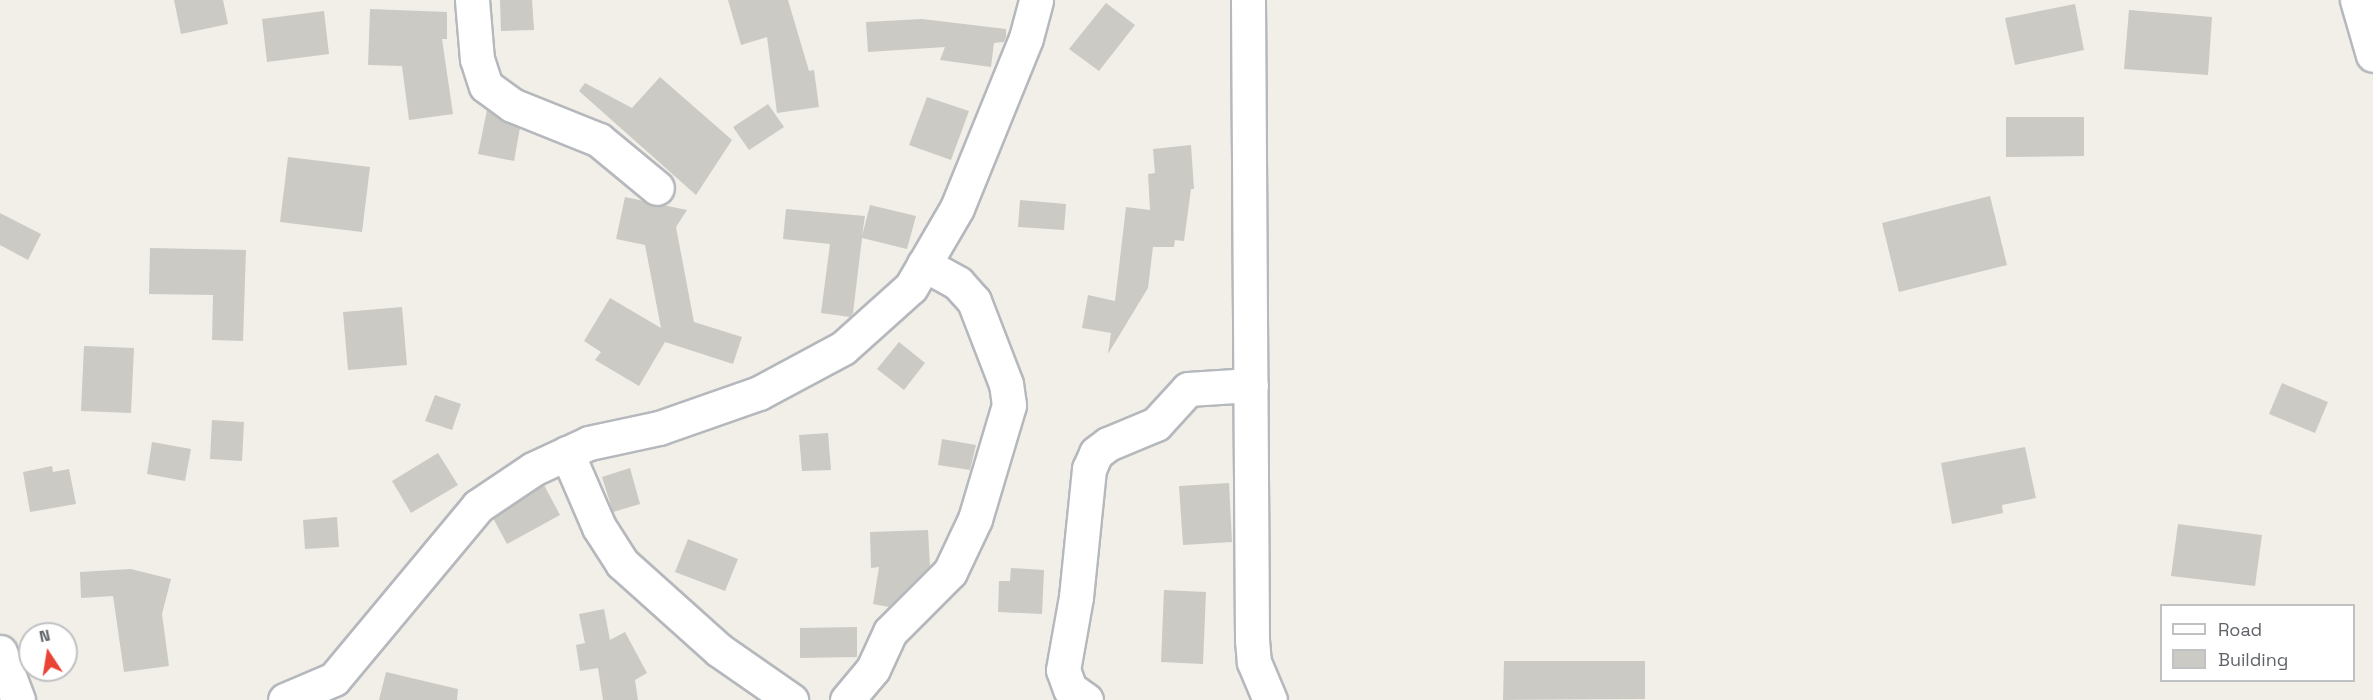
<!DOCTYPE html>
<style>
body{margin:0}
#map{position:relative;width:2373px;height:700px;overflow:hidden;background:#f1efe8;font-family:"Space Grotesk",sans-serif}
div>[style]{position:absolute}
.building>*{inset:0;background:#cccac5}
.roads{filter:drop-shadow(2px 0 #b5b8bc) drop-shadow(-2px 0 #b5b8bc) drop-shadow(0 2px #b5b8bc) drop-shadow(0 -2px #b5b8bc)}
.minor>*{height:33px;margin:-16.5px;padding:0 16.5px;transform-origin:16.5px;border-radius:16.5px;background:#fff}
span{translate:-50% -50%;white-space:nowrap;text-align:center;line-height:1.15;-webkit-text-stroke:4.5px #fff;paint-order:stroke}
.legend{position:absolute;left:2160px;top:604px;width:195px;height:78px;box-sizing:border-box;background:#fff;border:2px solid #bfc1c3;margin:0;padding:8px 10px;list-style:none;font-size:18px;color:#5f6368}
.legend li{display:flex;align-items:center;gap:12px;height:30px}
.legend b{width:30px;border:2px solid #bfc1c3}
.north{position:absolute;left:18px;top:622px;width:60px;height:60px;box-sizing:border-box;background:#fff;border:2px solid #bfc1c3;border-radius:50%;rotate:348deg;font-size:16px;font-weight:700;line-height:24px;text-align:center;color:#5f6368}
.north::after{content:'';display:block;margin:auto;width:21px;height:27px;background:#ea4335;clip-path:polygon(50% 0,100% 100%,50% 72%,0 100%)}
</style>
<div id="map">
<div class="building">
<i style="clip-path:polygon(174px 0,223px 0,228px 24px,181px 34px)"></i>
<i style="clip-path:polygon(500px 0,532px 0,534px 30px,501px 31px)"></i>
<i style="clip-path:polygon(728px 0,788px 0,809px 71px,814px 70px,819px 107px,777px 113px,767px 37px,741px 45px)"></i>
<i style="clip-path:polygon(1106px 3px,1135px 25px,1099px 71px,1069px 49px)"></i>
<i style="clip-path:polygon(2075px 4px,2084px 50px,2015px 65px,2005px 18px)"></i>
<i style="clip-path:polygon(370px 9px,447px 12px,447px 39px,442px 39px,453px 114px,409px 120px,402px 66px,368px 65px)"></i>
<i style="clip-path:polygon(2129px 10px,2212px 17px,2208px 75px,2124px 69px)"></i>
<i style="clip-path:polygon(324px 11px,329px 54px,267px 62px,262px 19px)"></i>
<i style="clip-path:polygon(922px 19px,1006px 29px,1006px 37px,1004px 42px,994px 43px,991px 67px,940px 60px,945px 47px,868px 52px,866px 22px)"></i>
<i style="clip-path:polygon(660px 77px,732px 140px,696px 195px,579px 91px,585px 83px,632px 108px)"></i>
<i style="clip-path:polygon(927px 97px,969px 111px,951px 160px,909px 145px)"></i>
<i style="clip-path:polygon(768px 104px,784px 127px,749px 150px,733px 127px)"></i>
<i style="clip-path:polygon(487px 110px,520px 128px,514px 161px,478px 154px)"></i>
<i style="clip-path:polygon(2006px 117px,2084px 117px,2084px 156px,2006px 157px)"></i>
<i style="clip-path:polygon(1191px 145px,1194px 189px,1191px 189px,1184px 241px,1175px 240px,1174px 247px,1153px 247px,1148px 288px,1108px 354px,1111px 333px,1082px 328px,1088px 295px,1115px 301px,1126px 207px,1150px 210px,1148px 174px,1155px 173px,1153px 149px)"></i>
<i style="clip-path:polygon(288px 157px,370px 167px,362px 232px,280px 222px)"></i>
<i style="clip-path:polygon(1990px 196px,2007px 265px,1899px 292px,1882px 223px)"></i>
<i style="clip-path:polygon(625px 197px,687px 210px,676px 227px,694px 322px,742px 337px,733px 364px,665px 342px,639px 386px,595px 360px,601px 352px,584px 341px,610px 298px,661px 328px,645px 245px,616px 239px)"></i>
<i style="clip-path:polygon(1020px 200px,1066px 204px,1064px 230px,1018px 227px)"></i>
<i style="clip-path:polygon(870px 205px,916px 216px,907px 249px,862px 238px,853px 313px,850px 317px,821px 313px,830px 244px,783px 239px,786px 209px,865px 216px,862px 236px)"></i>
<i style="clip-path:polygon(0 213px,41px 234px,28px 260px,0 245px)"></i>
<i style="clip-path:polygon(150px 248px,246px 250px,243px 341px,212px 340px,213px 295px,149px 294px)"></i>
<i style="clip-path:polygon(402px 307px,407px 365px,348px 370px,343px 312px)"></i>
<i style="clip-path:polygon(899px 342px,925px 363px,904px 390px,877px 369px)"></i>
<i style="clip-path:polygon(84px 346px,134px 348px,131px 413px,81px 411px)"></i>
<i style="clip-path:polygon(2282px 383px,2328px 402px,2315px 433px,2269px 414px)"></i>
<i style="clip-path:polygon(435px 395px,461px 404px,452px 430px,425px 421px)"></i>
<i style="clip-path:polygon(212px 420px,244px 422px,242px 461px,210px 459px)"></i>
<i style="clip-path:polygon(828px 433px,831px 470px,802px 471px,799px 435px)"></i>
<i style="clip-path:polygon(942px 439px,976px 445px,970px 470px,938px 465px)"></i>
<i style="clip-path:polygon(152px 442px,191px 449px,185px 481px,147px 474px)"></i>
<i style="clip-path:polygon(2025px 447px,2036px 498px,2002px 505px,2003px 513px,1952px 524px,1941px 463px)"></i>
<i style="clip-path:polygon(438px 453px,458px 485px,411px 513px,392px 481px)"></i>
<i style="clip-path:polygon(52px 466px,53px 472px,69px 469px,76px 504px,30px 512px,23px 472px)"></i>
<i style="clip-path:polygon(630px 468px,640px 504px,613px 512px,602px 477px)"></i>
<i style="clip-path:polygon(1229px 483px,1232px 542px,1183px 545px,1179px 486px)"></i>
<i style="clip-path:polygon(544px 485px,560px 515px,507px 544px,493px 518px)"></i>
<i style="clip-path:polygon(337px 517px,339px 547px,305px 549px,303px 520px)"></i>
<i style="clip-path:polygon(2178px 524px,2262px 535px,2255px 586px,2171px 576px)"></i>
<i style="clip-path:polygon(928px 530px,930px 566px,889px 607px,873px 604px,879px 567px,871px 568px,870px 532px)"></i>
<i style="clip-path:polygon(688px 539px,738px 559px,725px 591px,675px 572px)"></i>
<i style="clip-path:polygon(1011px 568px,1044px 570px,1042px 614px,998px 612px,999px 581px,1010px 581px)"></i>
<i style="clip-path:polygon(131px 569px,171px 579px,162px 614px,169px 666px,124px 672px,113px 596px,81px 598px,80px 572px)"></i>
<i style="clip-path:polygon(1164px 590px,1206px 592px,1203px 664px,1161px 662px)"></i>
<i style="clip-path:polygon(604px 609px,610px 640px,625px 632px,647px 673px,635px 680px,638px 700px,603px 700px,598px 668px,580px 671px,576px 645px,585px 643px,579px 614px)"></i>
<i style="clip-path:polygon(857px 627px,857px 657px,800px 658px,800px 628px)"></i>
<i style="clip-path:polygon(1504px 661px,1645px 661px,1645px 699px,1503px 700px)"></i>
<i style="clip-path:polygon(386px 672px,458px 689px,457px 700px,379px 700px)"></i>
</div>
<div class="roads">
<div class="minor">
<i style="left:472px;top:0;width:59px;rotate:85.2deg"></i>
<i style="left:477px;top:59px;width:28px;rotate:72deg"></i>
<i style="left:486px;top:86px;width:32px;rotate:36deg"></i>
<i style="left:512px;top:105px;width:94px;rotate:21.9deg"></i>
<i style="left:599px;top:140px;width:75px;rotate:39.6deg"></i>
<i style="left:1248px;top:0;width:640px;rotate:89.64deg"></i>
<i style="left:1252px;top:640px;width:22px;rotate:85deg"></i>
<i style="left:1254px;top:662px;width:41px;rotate:67.2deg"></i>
<i style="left:2357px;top:0;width:57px;rotate:73.8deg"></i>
<i style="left:567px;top:453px;width:81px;rotate:66.6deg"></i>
<i style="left:599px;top:527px;width:43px;rotate:57.4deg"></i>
<i style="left:622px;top:563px;width:130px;rotate:41.9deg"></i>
<i style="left:719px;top:650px;width:88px;rotate:34.8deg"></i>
<i style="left:0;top:652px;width:51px;rotate:69.4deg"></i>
<i style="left:285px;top:700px;width:53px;rotate:-23.2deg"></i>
<i style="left:334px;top:679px;width:225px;rotate:-50.2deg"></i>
<i style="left:478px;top:506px;width:66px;rotate:-33.9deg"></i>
<i style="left:533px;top:469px;width:62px;rotate:-24.9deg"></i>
<i style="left:589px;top:443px;width:72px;rotate:-12.1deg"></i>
<i style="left:659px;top:428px;width:106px;rotate:-19.3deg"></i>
<i style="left:759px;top:393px;width:95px;rotate:-28.2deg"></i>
<i style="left:843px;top:348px;width:91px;rotate:-41.9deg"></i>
<i style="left:911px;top:287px;width:91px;rotate:-59.8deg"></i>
<i style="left:957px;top:208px;width:183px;rotate:-67.9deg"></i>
<i style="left:1026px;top:38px;width:39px;rotate:-75deg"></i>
<i style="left:847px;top:700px;width:40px;rotate:-50deg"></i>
<i style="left:873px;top:669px;width:41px;rotate:-65.3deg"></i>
<i style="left:890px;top:632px;width:85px;rotate:-45deg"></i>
<i style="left:950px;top:572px;width:59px;rotate:-64.7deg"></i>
<i style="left:975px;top:519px;width:119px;rotate:-73.4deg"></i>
<i style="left:1009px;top:405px;width:21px;rotate:-98deg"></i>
<i style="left:1006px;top:384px;width:89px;rotate:-111.1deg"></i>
<i style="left:974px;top:301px;width:24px;rotate:-132deg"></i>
<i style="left:958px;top:283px;width:39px;rotate:-151deg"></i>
<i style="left:1086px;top:700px;width:19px;rotate:-145deg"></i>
<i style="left:1070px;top:689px;width:20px;rotate:-110deg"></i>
<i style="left:1063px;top:670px;width:74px;rotate:-79.9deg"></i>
<i style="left:1076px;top:597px;width:129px;rotate:-84.2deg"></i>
<i style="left:1089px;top:469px;width:17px;rotate:-66deg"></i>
<i style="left:1096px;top:453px;width:15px;rotate:-37deg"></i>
<i style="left:1108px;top:444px;width:52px;rotate:-22.6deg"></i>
<i style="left:1156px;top:424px;width:47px;rotate:-47.6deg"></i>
<i style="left:1188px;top:389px;width:63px;rotate:-3.6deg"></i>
</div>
</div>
<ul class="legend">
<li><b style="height:8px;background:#fff"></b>Road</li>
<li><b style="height:16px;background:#cccac5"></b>Building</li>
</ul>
<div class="north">N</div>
</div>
